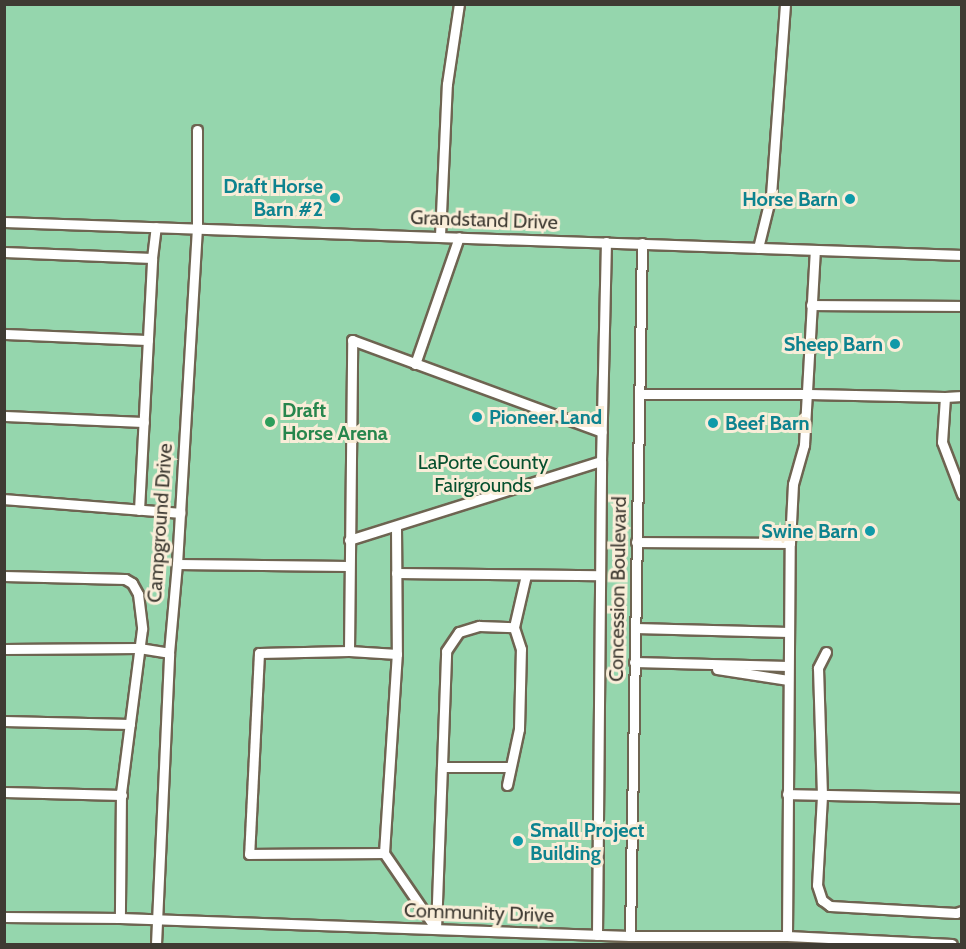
<!DOCTYPE html>
<style>
body{margin:0}
#map{position:relative;width:966px;height:949px;overflow:hidden;background:#ebe0cb;font-family:Cabin,sans-serif}
div>[style]{position:absolute}
.green>*{inset:0;background:#95d6ad}
.roads{filter:drop-shadow(2px 0 #6e6451) drop-shadow(-2px 0 #6e6451) drop-shadow(0 2px #6e6451) drop-shadow(0 -2px #6e6451)}
.service>*{height:9px;margin:-4.5px;padding:0 4.5px;transform-origin:4.5px;border-radius:4.5px;background:#fff}
.dots>*{width:16px;height:16px;translate:-50% -50%;box-sizing:border-box;border:3px solid #f9edd8;border-radius:50%}
span{translate:-50% -50%;white-space:nowrap;text-align:center;line-height:1.15;-webkit-text-stroke:6px #f9edd8;paint-order:stroke}
.culture-label{font-size:20px;color:#0d838f;font-weight:700}
.right{translate:-100% -50%;text-align:right}
.left{translate:0 -50%;text-align:left}
.street-label{font-size:20px;color:#3f3b33}
.leisure-label{font-size:20px;color:#27864d;font-weight:700}
.park-label{font-size:20px;color:#05502e}
.frame{position:absolute;inset:0;border:6px solid #3f3b33;pointer-events:none}
</style>
<div id="map">
<div class="green">
<i style="clip-path:polygon(5px 5px,961px 5px,961px 944px,5px 944px)"></i>
</div>
<div class="roads">
<div class="service">
<i style="left:4px;top:222px;width:959px;rotate:1.97deg"></i>
<i style="left:440px;top:236px;width:152px;rotate:-87.4deg"></i>
<i style="left:447px;top:84px;width:81px;rotate:-81.5deg"></i>
<i style="left:758px;top:248px;width:55px;rotate:-76.2deg"></i>
<i style="left:771px;top:195px;width:192px;rotate:-85.8deg"></i>
<i style="left:4px;top:252px;width:148px;rotate:2.3deg"></i>
<i style="left:811px;top:305px;width:151px;rotate:0.4deg"></i>
<i style="left:4px;top:334px;width:144px;rotate:2.4deg"></i>
<i style="left:415px;top:364px;width:134px;rotate:-70.9deg"></i>
<i style="left:639px;top:394px;width:170px"></i>
<i style="left:809px;top:394px;width:136px;rotate:1.3deg"></i>
<i style="left:962px;top:396px;width:17px;rotate:177deg"></i>
<i style="left:945px;top:397px;width:45px;rotate:93.8deg"></i>
<i style="left:942px;top:442px;width:56px;rotate:69deg"></i>
<i style="left:4px;top:416px;width:140px;rotate:2.5deg"></i>
<i style="left:4px;top:499px;width:177px;rotate:4.5deg"></i>
<i style="left:139px;top:510px;width:252px;rotate:-87deg"></i>
<i style="left:152px;top:258px;width:31px;rotate:-83deg"></i>
<i style="left:396px;top:526px;width:128px;rotate:89.6deg"></i>
<i style="left:397px;top:654px;width:48px;rotate:-176.4deg"></i>
<i style="left:349px;top:651px;width:311px;rotate:-89.4deg"></i>
<i style="left:352px;top:340px;width:266px;rotate:20.2deg"></i>
<i style="left:349px;top:540px;width:264px;rotate:-17.4deg"></i>
<i style="left:636px;top:542px;width:154px;rotate:0.4deg"></i>
<i style="left:177px;top:564px;width:171px;rotate:0.7deg"></i>
<i style="left:396px;top:573px;width:204px;rotate:0.6deg"></i>
<i style="left:4px;top:576px;width:121px;rotate:1.4deg"></i>
<i style="left:125px;top:579px;width:8px;rotate:30deg"></i>
<i style="left:132px;top:583px;width:13px;rotate:61deg"></i>
<i style="left:138px;top:594px;width:35px;rotate:83deg"></i>
<i style="left:142px;top:629px;width:164px;rotate:97.3deg"></i>
<i style="left:121px;top:792px;width:126px;rotate:90.5deg"></i>
<i style="left:635px;top:628px;width:154px;rotate:1.5deg"></i>
<i style="left:4px;top:649px;width:135px;rotate:-0.4deg"></i>
<i style="left:139px;top:648px;width:30px;rotate:9deg"></i>
<i style="left:349px;top:651px;width:90px;rotate:178.7deg"></i>
<i style="left:259px;top:653px;width:201px;rotate:92.8deg"></i>
<i style="left:249px;top:854px;width:135px;rotate:-0.4deg"></i>
<i style="left:384px;top:853px;width:199px;rotate:-86.3deg"></i>
<i style="left:826px;top:652px;width:18px;rotate:117deg"></i>
<i style="left:818px;top:668px;width:128px;rotate:88.2deg"></i>
<i style="left:822px;top:796px;width:89px;rotate:93.2deg"></i>
<i style="left:817px;top:885px;width:16px;rotate:72deg"></i>
<i style="left:822px;top:900px;width:10px;rotate:37deg"></i>
<i style="left:830px;top:906px;width:126px;rotate:3.2deg"></i>
<i style="left:956px;top:913px;width:6px;rotate:-18deg"></i>
<i style="left:634px;top:662px;width:154px;rotate:1.5deg"></i>
<i style="left:717px;top:669px;width:72px;rotate:8.8deg"></i>
<i style="left:4px;top:721px;width:126px;rotate:1.4deg"></i>
<i style="left:442px;top:767px;width:68px"></i>
<i style="left:507px;top:785px;width:57px;rotate:-77.9deg"></i>
<i style="left:519px;top:729px;width:80px;rotate:-88.6deg"></i>
<i style="left:521px;top:649px;width:23px;rotate:-108deg"></i>
<i style="left:4px;top:792px;width:118px;rotate:1.5deg"></i>
<i style="left:787px;top:794px;width:175px;rotate:1.3deg"></i>
<i style="left:384px;top:853px;width:92px;rotate:55.6deg"></i>
<i style="left:436px;top:929px;width:278px;rotate:-87.9deg"></i>
<i style="left:446px;top:651px;width:23px;rotate:-56deg"></i>
<i style="left:459px;top:632px;width:21px;rotate:-17deg"></i>
<i style="left:479px;top:626px;width:35px;rotate:2deg"></i>
<i style="left:514px;top:627px;width:53px;rotate:-77deg"></i>
<i style="left:4px;top:917px;width:116px;rotate:0.5deg"></i>
<i style="left:120px;top:918px;width:510px;rotate:2.02deg"></i>
<i style="left:630px;top:936px;width:157px"></i>
<i style="left:787px;top:936px;width:165px;rotate:2.8deg"></i>
<i style="left:597px;top:935px;width:474px;rotate:-89.5deg"></i>
<i style="left:601px;top:461px;width:219px;rotate:-88.7deg"></i>
<i style="left:630px;top:936px;width:693px;rotate:-89.01deg"></i>
<i style="left:787px;top:936px;width:393px;rotate:-89.6deg"></i>
<i style="left:790px;top:543px;width:59px;rotate:-87.1deg"></i>
<i style="left:793px;top:484px;width:41px;rotate:-74.2deg"></i>
<i style="left:804px;top:445px;width:194px;rotate:-86.8deg"></i>
<i style="left:156px;top:944px;width:291px;rotate:-87.4deg"></i>
<i style="left:169px;top:653px;width:89px;rotate:-84.9deg"></i>
<i style="left:177px;top:564px;width:336px;rotate:-86.6deg"></i>
<i style="left:197px;top:229px;width:99px;rotate:-90deg"></i>
</div>
</div>
<div class="dots">
<i style="left:335px;top:198px;background:#0f9aa8"></i>
<i style="left:850px;top:199px;background:#0f9aa8"></i>
<i style="left:895px;top:344px;background:#0f9aa8"></i>
<i style="left:477px;top:417px;background:#0f9aa8"></i>
<i style="left:270px;top:422px;background:#2e9e5b"></i>
<i style="left:713px;top:423px;background:#0f9aa8"></i>
<i style="left:870px;top:531px;background:#0f9aa8"></i>
<i style="left:518px;top:841px;background:#0f9aa8"></i>
</div>
<div class="culture-label">
<span class="right" style="left:323px;top:198px">Draft Horse<br>Barn #2</span>
<span class="right" style="left:838px;top:199px">Horse Barn</span>
<span class="right" style="left:883px;top:344px">Sheep Barn</span>
<span class="left" style="left:489px;top:417px">Pioneer Land</span>
<span class="left" style="left:725px;top:423px">Beef Barn</span>
<span class="right" style="left:858px;top:531px">Swine Barn</span>
<span class="left" style="left:530px;top:842px">Small Project<br>Building</span>
</div>
<div class="street-label">
<span style="left:484px;top:220px;rotate:2deg">Grandstand Drive</span>
<span style="left:160px;top:523px;rotate:-86deg">Campground Drive</span>
<span style="left:618px;top:589px;rotate:-89deg">Concession Boulevard</span>
<span style="left:479px;top:913px;rotate:2deg">Community Drive</span>
</div>
<div class="leisure-label">
<span class="left" style="left:282px;top:422px">Draft<br>Horse Arena</span>
</div>
<div class="park-label">
<span style="left:483px;top:474px">LaPorte County<br>Fairgrounds</span>
</div>
<div class="frame"></div>
</div>
